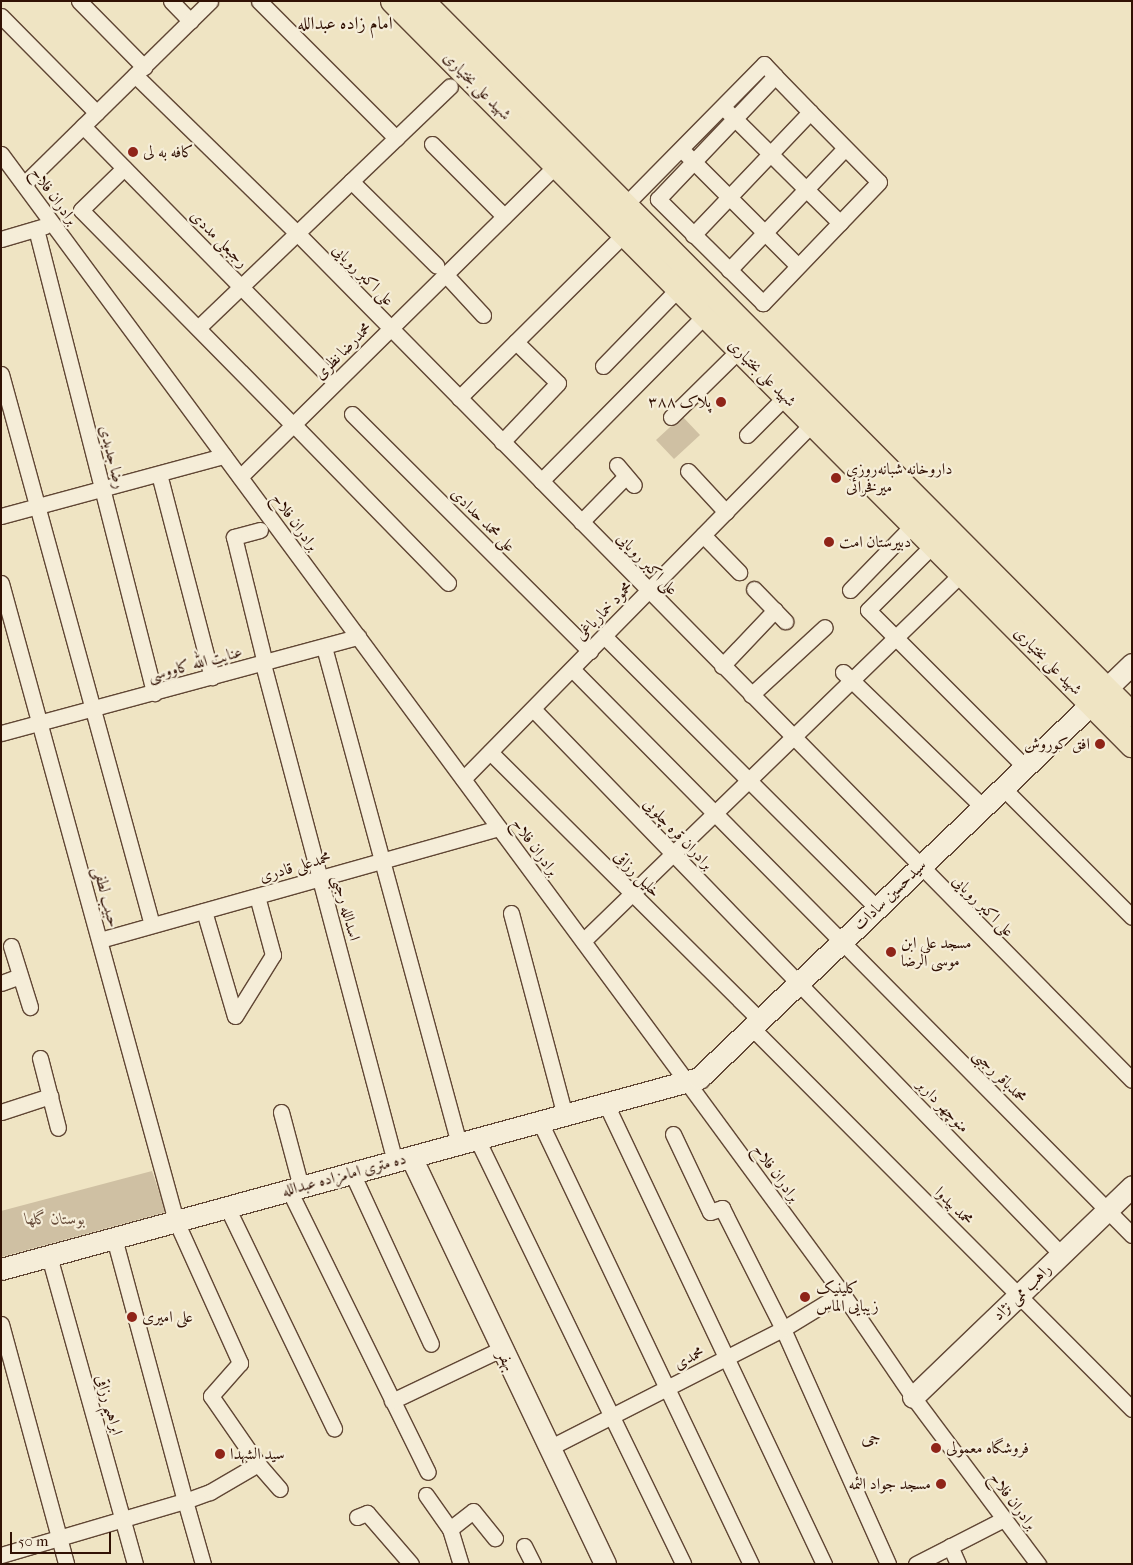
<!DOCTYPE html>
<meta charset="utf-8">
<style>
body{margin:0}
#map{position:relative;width:1133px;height:1565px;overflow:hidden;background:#efe4c3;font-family:"IM FELL French Canon",Amiri,serif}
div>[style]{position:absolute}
.green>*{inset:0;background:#cfc0a3}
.roads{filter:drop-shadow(1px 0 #604634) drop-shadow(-1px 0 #604634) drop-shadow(0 1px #604634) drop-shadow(0 -1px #604634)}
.street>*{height:15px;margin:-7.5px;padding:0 7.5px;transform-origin:7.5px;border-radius:7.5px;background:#f5edd8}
.secondary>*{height:21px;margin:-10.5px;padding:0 10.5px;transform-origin:10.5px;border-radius:10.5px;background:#f5edd8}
.primary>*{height:24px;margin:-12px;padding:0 12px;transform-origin:12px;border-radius:12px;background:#efe4c3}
.dots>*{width:14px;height:14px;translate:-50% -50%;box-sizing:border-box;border:2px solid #f5edd8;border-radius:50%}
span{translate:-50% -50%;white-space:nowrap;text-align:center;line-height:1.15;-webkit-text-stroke:4.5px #f5edd8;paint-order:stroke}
.street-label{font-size:16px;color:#311104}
.poi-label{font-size:16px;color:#311104}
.left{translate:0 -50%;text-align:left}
.right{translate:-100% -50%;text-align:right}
.park-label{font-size:16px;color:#684e3c;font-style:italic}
.neighbourhood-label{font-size:18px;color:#311104}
.frame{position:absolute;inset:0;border:2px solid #311104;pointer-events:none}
.scale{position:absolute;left:10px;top:1532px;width:101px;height:22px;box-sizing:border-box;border:2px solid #311104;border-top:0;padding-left:6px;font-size:15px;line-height:18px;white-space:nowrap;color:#311104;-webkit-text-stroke:4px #f5edd8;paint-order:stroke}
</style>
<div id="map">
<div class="green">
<i style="clip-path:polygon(682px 416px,700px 435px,674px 459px,656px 440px)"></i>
<i style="clip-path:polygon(152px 1171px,166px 1212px,1px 1257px,1px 1211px)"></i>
</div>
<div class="roads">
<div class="street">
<i style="left:79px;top:1px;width:93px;rotate:45.4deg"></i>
<i style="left:171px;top:1px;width:28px;rotate:46deg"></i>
<i style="left:259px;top:1px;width:194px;rotate:45deg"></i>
<i style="left:1px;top:16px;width:136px;rotate:45.3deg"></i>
<i style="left:135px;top:75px;width:226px;rotate:44.3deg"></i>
<i style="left:297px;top:233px;width:1189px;rotate:45.41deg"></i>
<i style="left:727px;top:111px;width:159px;rotate:44.7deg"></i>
<i style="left:83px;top:126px;width:352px;rotate:45.5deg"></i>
<i style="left:432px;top:144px;width:102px;rotate:45deg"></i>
<i style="left:1px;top:154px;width:1154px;rotate:53.53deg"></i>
<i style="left:687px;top:1082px;width:262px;rotate:53.7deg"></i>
<i style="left:842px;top:1293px;width:126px;rotate:55.7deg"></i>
<i style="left:913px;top:1397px;width:209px;rotate:53.2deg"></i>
<i style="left:686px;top:154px;width:158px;rotate:45deg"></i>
<i style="left:124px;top:168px;width:60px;rotate:135.7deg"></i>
<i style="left:81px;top:210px;width:298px;rotate:45.4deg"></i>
<i style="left:351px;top:181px;width:120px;rotate:44.7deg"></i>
<i style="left:24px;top:184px;width:261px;rotate:-44.5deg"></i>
<i style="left:625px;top:205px;width:198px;rotate:-45.4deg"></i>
<i style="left:764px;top:64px;width:16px;rotate:47deg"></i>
<i style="left:775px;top:76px;width:50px;rotate:45.8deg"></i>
<i style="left:810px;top:112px;width:98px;rotate:45.4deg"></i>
<i style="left:879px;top:182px;width:168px;rotate:133.8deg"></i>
<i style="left:763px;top:303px;width:148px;rotate:-135.3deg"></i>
<i style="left:658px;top:199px;width:170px;rotate:-46.4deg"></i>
<i style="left:36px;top:229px;width:479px;rotate:75.7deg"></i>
<i style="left:693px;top:235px;width:170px;rotate:-46.4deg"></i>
<i style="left:1px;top:239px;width:46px;rotate:-16.5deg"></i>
<i style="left:729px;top:270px;width:168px;rotate:-46.4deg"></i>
<i style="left:445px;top:274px;width:56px;rotate:47.2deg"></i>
<i style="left:198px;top:328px;width:349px;rotate:-43.8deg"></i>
<i style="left:603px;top:366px;width:107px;rotate:-45.8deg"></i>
<i style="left:1px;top:374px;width:571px;rotate:74.67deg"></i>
<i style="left:459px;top:398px;width:233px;rotate:-44.8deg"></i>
<i style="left:352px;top:414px;width:336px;rotate:44.9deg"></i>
<i style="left:671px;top:417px;width:95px;rotate:-44.6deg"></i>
<i style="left:293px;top:424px;width:222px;rotate:45.7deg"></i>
<i style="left:747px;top:435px;width:54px;rotate:-45deg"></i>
<i style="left:502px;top:442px;width:81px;rotate:-46.5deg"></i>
<i style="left:558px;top:383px;width:59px;rotate:-135.7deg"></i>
<i style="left:617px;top:465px;width:26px;rotate:50deg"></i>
<i style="left:688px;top:471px;width:56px;rotate:47.2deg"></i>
<i style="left:159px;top:474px;width:210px;rotate:75.4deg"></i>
<i style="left:240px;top:477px;width:444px;rotate:-44.6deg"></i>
<i style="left:541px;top:481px;width:233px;rotate:-45.3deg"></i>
<i style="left:1px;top:516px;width:231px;rotate:-15.1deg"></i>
<i style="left:581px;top:522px;width:64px;rotate:-45.6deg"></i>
<i style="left:260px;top:530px;width:27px;rotate:165deg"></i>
<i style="left:234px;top:537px;width:130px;rotate:76.2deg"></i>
<i style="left:703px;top:535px;width:52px;rotate:45.8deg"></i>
<i style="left:933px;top:545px;width:92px;rotate:135deg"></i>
<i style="left:868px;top:610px;width:222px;rotate:45deg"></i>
<i style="left:1px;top:583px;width:662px;rotate:74.66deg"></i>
<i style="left:176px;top:1221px;width:156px;rotate:65.7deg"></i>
<i style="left:240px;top:1363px;width:44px;rotate:131.3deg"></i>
<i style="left:211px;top:1396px;width:83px;rotate:55.3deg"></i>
<i style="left:258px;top:1464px;width:33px;rotate:49deg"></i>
<i style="left:754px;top:589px;width:45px;rotate:45.9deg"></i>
<i style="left:850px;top:590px;width:91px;rotate:-45.9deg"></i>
<i style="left:604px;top:636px;width:385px;rotate:44.9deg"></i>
<i style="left:324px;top:647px;width:515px;rotate:74.8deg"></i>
<i style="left:263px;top:664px;width:515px;rotate:75.15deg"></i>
<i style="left:722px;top:666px;width:77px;rotate:-46.6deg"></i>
<i style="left:572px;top:669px;width:796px;rotate:45.31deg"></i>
<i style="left:843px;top:672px;width:194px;rotate:44deg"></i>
<i style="left:751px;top:695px;width:100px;rotate:-42.6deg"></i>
<i style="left:533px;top:709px;width:759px;rotate:45.91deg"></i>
<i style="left:1px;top:733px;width:370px;rotate:-15.1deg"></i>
<i style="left:490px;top:752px;width:380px;rotate:44.8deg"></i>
<i style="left:463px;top:779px;width:498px;rotate:-45.5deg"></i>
<i style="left:1003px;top:788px;width:182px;rotate:45deg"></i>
<i style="left:204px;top:911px;width:109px;rotate:73.6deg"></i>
<i style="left:511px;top:913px;width:210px;rotate:75.1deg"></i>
<i style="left:100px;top:940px;width:414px;rotate:-15.7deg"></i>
<i style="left:583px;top:941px;width:527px;rotate:-44.15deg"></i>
<i style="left:11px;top:946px;width:64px;rotate:72.7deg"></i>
<i style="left:1px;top:983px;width:20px;rotate:-20deg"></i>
<i style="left:235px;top:1016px;width:72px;rotate:-58.1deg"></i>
<i style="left:273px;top:955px;width:61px;rotate:-105.2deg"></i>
<i style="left:752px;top:1028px;width:538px;rotate:45.08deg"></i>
<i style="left:40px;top:1058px;width:72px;rotate:75.6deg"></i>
<i style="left:606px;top:1104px;width:509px;rotate:64.64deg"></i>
<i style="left:1px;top:1112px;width:52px;rotate:-18.1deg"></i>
<i style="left:281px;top:1112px;width:78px;rotate:75.1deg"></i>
<i style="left:540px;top:1122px;width:490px;rotate:64.5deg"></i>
<i style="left:673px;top:1134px;width:86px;rotate:64.6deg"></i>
<i style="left:710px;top:1212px;width:13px;rotate:-18deg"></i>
<i style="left:722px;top:1208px;width:136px;rotate:63.2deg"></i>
<i style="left:783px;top:1329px;width:257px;rotate:65.9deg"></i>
<i style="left:477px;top:1139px;width:472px;rotate:64.1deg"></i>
<i style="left:352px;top:1173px;width:188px;rotate:65.2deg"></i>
<i style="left:289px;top:1190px;width:314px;rotate:63.8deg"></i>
<i style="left:227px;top:1207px;width:246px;rotate:64.2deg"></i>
<i style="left:49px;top:1256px;width:320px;rotate:74.4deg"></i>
<i style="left:1px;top:1324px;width:249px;rotate:74.8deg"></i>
<i style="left:392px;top:1401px;width:121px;rotate:-25.5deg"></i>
<i style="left:549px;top:1448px;width:263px;rotate:-27deg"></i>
<i style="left:783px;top:1329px;width:69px;rotate:-31.4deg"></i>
<i style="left:426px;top:1495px;width:42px;rotate:54.8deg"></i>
<i style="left:450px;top:1529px;width:37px;rotate:73deg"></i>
<i style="left:357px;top:1517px;width:11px;rotate:-22deg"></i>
<i style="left:367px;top:1513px;width:67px;rotate:49.2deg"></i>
<i style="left:450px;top:1529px;width:29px;rotate:-38deg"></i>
<i style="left:473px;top:1511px;width:35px;rotate:51deg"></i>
<i style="left:524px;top:1546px;width:20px;rotate:63deg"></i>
<i style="left:950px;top:1546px;width:20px;rotate:66deg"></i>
<i style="left:1px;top:1555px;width:192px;rotate:-16.4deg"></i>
<i style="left:185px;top:1501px;width:272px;rotate:-105.1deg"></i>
<i style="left:203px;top:1564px;width:66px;rotate:-105.9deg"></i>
<i style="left:185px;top:1501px;width:27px;rotate:-20deg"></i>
<i style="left:210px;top:1492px;width:56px;rotate:-30.3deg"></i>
<i style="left:916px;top:1564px;width:99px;rotate:-27.1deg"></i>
</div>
<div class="secondary">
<i style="left:1106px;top:689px;width:36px;rotate:-44deg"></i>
<i style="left:411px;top:1157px;width:451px;rotate:64.5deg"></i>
<i style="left:1px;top:1269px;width:724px;rotate:-15.3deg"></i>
<i style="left:699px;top:1078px;width:542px;rotate:-43.65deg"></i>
<i style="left:913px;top:1397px;width:304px;rotate:-43.9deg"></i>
</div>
<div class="primary">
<i style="left:393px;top:1px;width:1049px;rotate:45.19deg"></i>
<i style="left:422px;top:1px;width:1007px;rotate:45.16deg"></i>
</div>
</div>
<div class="dots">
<i style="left:133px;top:152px;background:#8f2418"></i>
<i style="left:721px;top:402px;background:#8f2418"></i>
<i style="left:836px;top:478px;background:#8f2418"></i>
<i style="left:829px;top:542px;background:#8f2418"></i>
<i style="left:1100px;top:744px;background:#8f2418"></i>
<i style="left:891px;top:952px;background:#8f2418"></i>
<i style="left:805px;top:1297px;background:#8f2418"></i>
<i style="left:132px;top:1317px;background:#8f2418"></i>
<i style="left:936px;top:1448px;background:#8f2418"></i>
<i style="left:220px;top:1454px;background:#8f2418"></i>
<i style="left:941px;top:1484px;background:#8f2418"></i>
</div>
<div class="street-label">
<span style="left:477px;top:86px;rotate:45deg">شهید علی بختیاری</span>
<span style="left:54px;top:196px;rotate:54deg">برادران فلاح</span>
<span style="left:219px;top:239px;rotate:45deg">رجبعلی مددی</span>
<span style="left:363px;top:275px;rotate:45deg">علی اکبر رویایی</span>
<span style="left:343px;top:351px;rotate:-45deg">محمدرضا نظری</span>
<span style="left:762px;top:373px;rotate:45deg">شهید علی بختیاری</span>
<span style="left:112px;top:457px;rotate:76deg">رضا جدیدی</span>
<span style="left:483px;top:520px;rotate:45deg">علی محمد حدادی</span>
<span style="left:295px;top:522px;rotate:54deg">برادران فلاح</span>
<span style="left:647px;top:564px;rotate:46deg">علی اکبر رویایی</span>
<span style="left:604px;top:611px;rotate:-46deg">محمود خمارباغی</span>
<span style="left:1048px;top:661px;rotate:45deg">شهید علی بختیاری</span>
<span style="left:195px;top:664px;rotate:-15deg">عنایت‌ الله کاووسی</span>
<span style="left:678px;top:834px;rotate:46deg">برادران قره چلویی</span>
<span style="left:535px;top:847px;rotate:54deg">برادران فلاح</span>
<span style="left:295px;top:867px;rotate:-16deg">محمدعلی قادری</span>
<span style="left:637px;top:874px;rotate:45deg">خلیل رزاقی</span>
<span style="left:890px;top:895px;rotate:-44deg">سیدحسین سادات</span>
<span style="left:106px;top:897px;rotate:75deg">حبیب لطفی</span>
<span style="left:983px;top:906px;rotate:45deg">علی اکبر رویایی</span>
<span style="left:346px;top:908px;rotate:75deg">اسدالله رجبی</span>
<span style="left:1000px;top:1076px;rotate:45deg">محمدباقر رجبی</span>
<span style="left:943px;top:1106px;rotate:46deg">منوچهر داربر</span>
<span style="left:776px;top:1173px;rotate:54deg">برادران فلاح</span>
<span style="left:344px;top:1175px;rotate:-15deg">ده متری امامزاده عبدالله</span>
<span style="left:954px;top:1206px;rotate:45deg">محمد بیدوا</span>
<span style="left:1022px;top:1292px;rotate:-44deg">راهب ممی نژاد</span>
<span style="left:689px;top:1358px;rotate:-27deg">محمدی</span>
<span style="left:506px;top:1361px;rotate:64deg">بهفر</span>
<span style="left:109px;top:1405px;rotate:74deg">ابراهیم رزاقی</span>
<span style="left:1013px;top:1501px;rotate:53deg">برادران فلاح</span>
</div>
<div class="poi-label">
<span class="left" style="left:143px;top:152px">کافه به لی</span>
<span class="right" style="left:711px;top:402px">پلاک ۳۸۸</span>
<span class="left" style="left:846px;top:478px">داروخانه شبانه‌روزی<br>میرفخرائی</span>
<span class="left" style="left:839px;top:542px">دبیرستان امت</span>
<span class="right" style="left:1090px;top:744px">افق کوروش</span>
<span class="left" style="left:901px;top:952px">مسجد علی ابن<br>موسی الرضا</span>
<span class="left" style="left:816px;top:1297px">کلینیک<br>زیبایی الماس</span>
<span class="left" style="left:142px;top:1317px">علی امیری</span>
<span class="left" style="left:946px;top:1448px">فروشگاه معمولی</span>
<span class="left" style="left:230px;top:1454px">سید الشهدا</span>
<span class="right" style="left:931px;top:1484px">مسجد جواد الئمه</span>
</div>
<div class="park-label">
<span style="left:55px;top:1219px">بوستان گلها</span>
</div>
<div class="neighbourhood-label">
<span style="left:345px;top:24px">امام زاده عبدالله</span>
<span style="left:871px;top:1438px">جی</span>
</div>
<div class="frame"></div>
<div class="scale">50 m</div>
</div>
